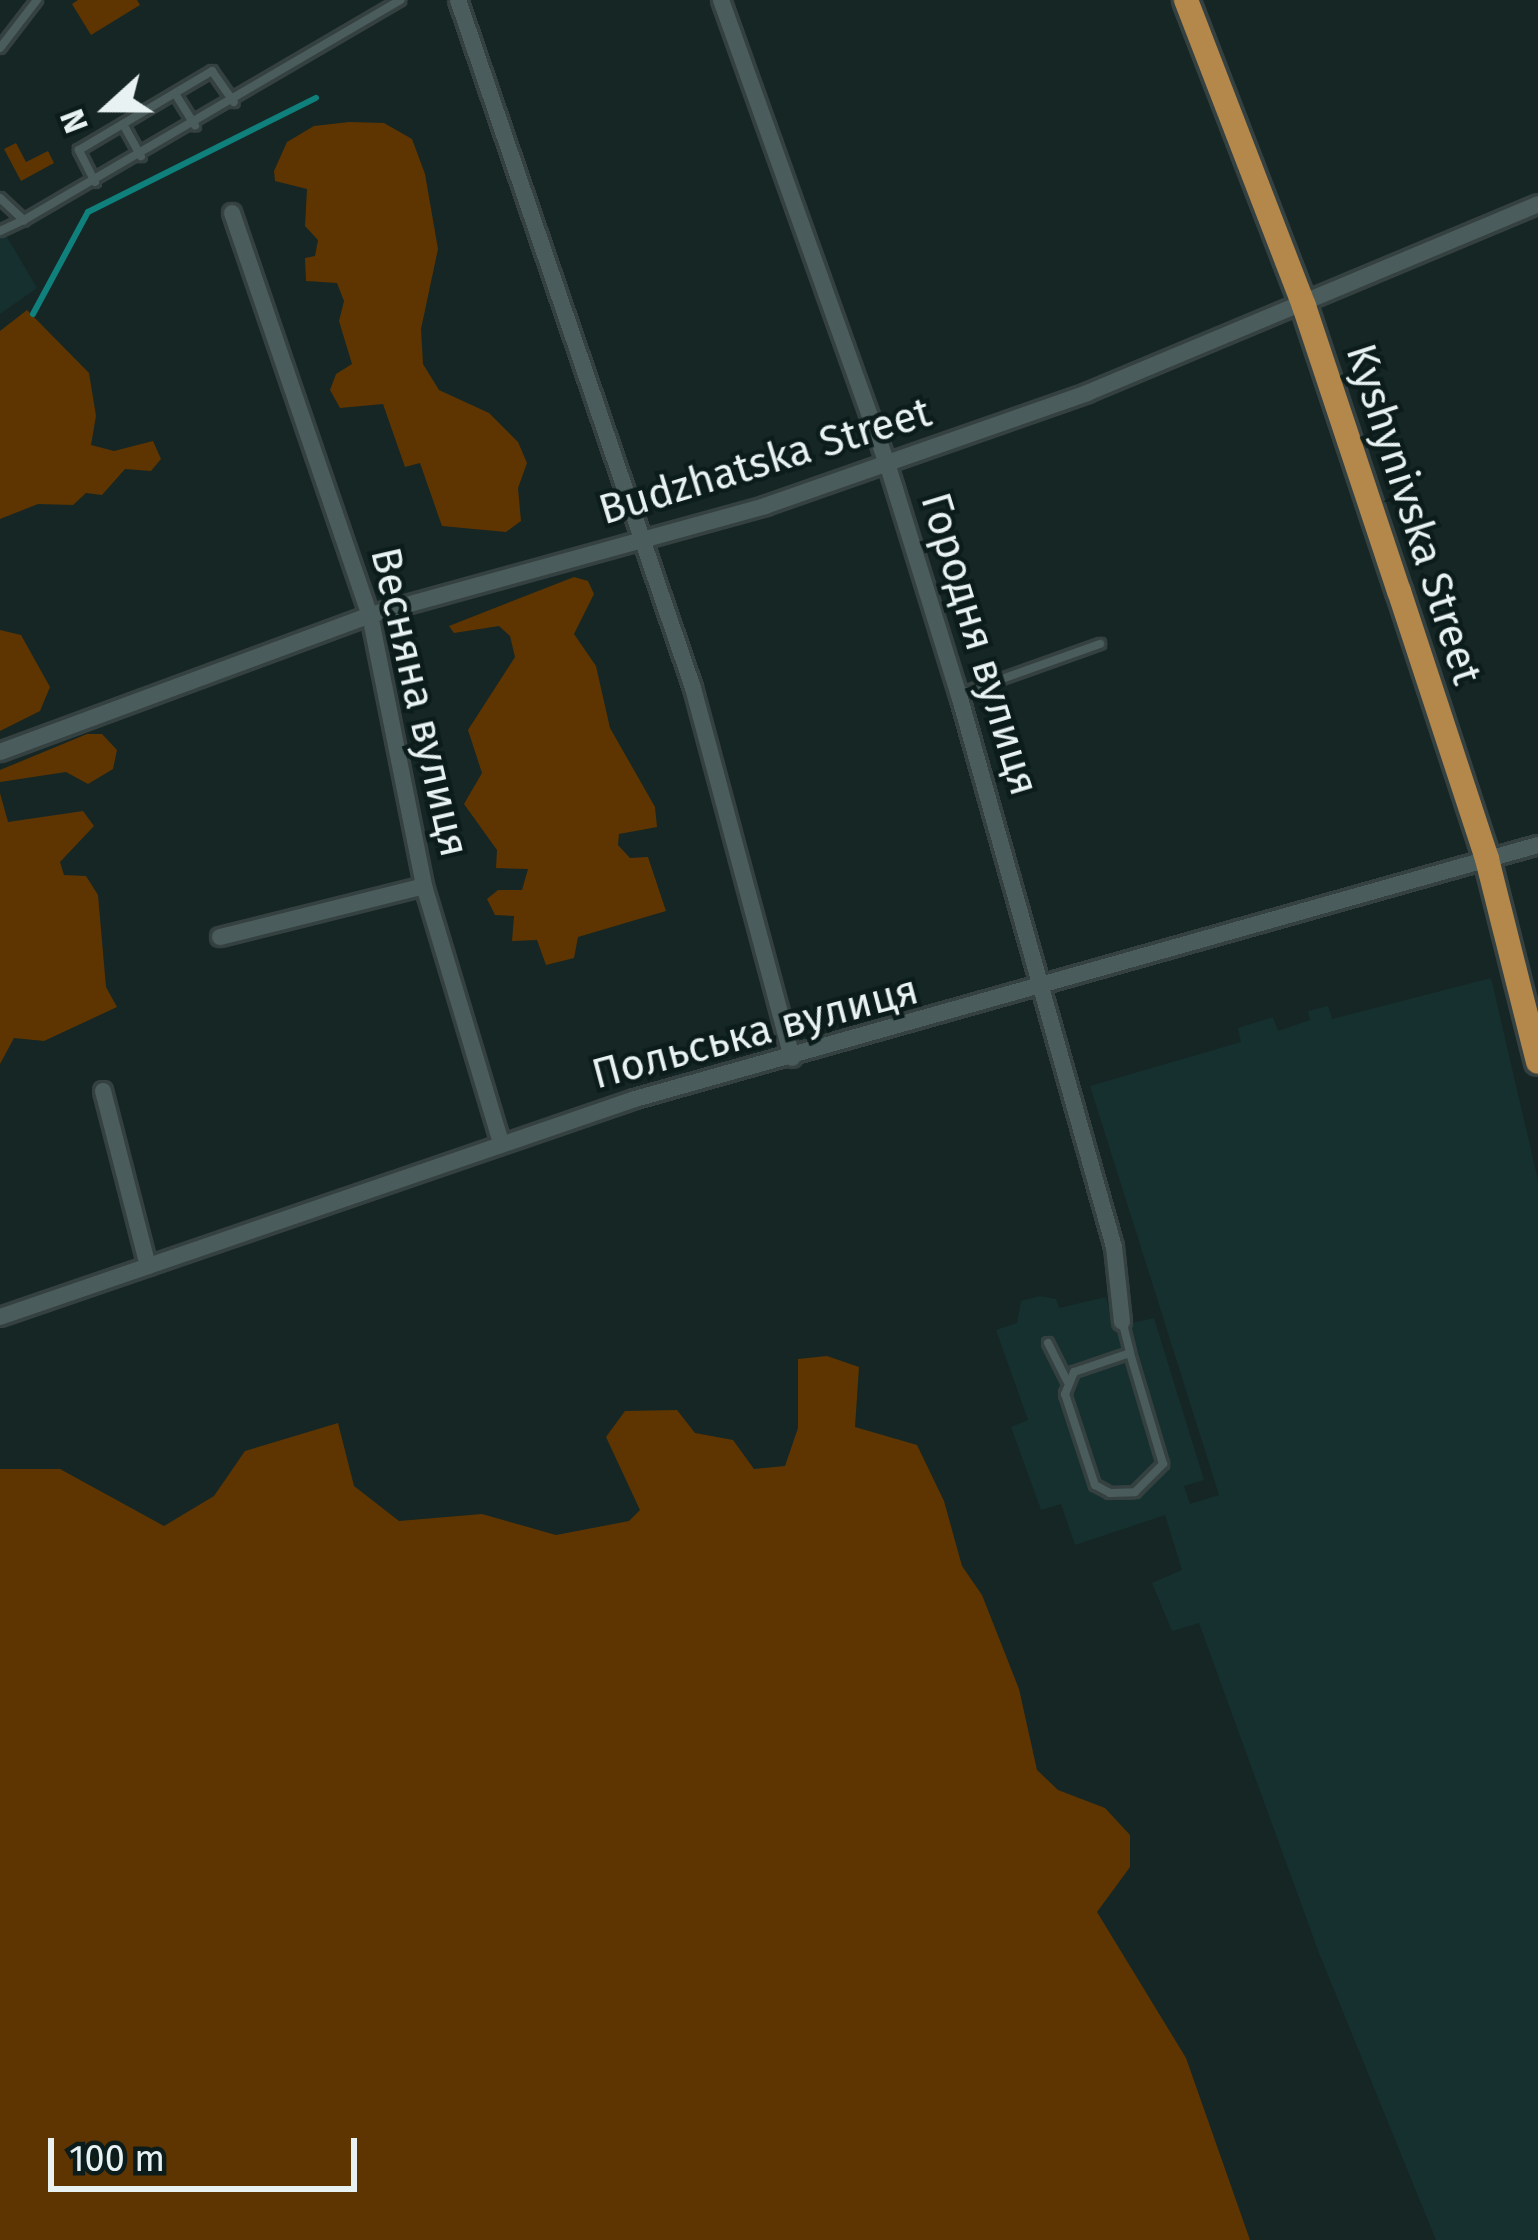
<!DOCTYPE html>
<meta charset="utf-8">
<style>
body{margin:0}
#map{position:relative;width:1538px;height:2240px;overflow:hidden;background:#152625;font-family:"Fira Sans",sans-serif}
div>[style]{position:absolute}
.built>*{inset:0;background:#16302f}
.green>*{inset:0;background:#5e3500}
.stream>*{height:6px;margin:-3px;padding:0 3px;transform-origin:3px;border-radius:3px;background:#0f807c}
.roads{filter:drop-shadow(3px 0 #354140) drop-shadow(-3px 0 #354140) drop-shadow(0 3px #354140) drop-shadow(0 -3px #354140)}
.service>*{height:8px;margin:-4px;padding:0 4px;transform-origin:4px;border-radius:4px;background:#4a5c5b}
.minor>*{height:16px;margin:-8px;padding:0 8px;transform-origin:8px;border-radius:8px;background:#4a5c5b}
.primary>*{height:24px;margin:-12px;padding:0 12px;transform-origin:12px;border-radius:12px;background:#b4874b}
span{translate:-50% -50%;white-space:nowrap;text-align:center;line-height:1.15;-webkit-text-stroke:9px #0c1c1b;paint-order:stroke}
.street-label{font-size:42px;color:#e8f2f2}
.north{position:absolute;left:48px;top:48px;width:120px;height:120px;-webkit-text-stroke:9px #0c1c1b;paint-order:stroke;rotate:249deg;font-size:33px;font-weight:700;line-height:48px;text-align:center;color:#e8f2f2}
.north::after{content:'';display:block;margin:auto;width:42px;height:54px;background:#e8f2f2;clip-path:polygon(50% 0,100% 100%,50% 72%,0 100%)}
.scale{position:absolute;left:48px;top:2138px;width:309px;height:54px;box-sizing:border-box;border:6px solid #e8f2f2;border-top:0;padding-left:15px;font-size:36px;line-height:42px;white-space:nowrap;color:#e8f2f2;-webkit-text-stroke:9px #0c1c1b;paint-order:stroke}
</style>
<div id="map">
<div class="built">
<i style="clip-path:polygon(0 225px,37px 288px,0 314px)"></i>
<i style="clip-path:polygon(1491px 978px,1538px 1180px,1538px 2240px,1436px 2240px,1319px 1953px,1199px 1623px,1172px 1631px,1152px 1583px,1182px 1570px,1165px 1515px,1075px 1545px,1061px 1504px,1041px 1510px,1011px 1427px,1028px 1420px,996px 1330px,1017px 1323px,1021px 1301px,1040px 1296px,1056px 1299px,1059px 1308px,1106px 1297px,1114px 1327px,1154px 1318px,1204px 1480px,1184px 1486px,1190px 1504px,1219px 1495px,1090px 1086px,1241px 1042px,1238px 1028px,1273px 1017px,1278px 1031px,1310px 1020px,1308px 1011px,1328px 1006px,1332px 1019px)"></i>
</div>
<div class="green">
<i style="clip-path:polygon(78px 0,137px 0,140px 5px,91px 35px,72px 4px)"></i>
<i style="clip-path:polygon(349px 122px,384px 123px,412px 139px,425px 174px,438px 249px,421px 329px,423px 364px,439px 390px,489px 413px,518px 442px,527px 463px,518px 488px,521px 521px,506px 532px,442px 526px,420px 463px,405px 467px,383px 404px,340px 408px,330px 390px,336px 374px,352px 364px,339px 321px,344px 301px,337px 283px,306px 281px,305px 258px,315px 256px,318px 240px,305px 226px,307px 189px,275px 181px,274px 171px,287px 142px,314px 126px)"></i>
<i style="clip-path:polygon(16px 143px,26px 162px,48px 151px,54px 163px,21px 181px,4px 149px)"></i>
<i style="clip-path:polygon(27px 310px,89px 373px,96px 416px,91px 445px,114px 451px,153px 441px,161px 459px,151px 471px,125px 469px,102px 495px,86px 493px,73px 505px,38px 504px,0 519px,0 331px)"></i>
<i style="clip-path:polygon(574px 577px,588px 581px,594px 594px,574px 634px,596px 666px,610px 728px,655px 807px,657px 827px,619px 834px,618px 845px,630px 858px,648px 857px,666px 911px,578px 937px,574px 958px,546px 965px,537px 940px,512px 941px,514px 916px,495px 915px,487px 899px,498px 890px,522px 890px,528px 869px,496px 868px,497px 850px,464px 804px,482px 773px,468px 730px,515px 657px,510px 636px,499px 626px,454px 633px,449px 626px)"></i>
<i style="clip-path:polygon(0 630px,21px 635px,50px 687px,40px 711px,0 731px)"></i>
<i style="clip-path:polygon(87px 734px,102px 734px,117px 750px,113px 769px,88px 784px,66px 772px,0 782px,0 770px)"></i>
<i style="clip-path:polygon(0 793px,8px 822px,83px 811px,94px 826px,60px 862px,64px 875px,86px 876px,98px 895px,106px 987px,117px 1007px,44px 1041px,14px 1038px,0 1064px)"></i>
<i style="clip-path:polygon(827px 1356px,859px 1367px,855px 1427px,917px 1445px,944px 1501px,962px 1566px,982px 1595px,1019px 1689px,1037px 1770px,1058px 1790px,1105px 1808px,1130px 1835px,1130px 1867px,1097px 1912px,1186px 2058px,1250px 2240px,0 2240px,0 1469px,60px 1469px,164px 1526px,214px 1496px,245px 1451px,338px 1423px,354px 1486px,399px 1521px,482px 1514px,556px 1535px,629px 1521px,640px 1510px,606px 1437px,625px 1411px,677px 1410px,695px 1433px,733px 1440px,754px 1469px,785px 1466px,798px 1428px,798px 1359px)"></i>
</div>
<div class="stream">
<i style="left:33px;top:314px;width:116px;rotate:-61.7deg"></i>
<i style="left:88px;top:212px;width:255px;rotate:-26.6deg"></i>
</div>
<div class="roads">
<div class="service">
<i style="left:0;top:48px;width:61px;rotate:-52.4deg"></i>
<i style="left:176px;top:95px;width:36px;rotate:58deg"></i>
<i style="left:123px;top:124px;width:37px;rotate:61deg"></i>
<i style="left:95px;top:182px;width:36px;rotate:-117deg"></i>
<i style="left:79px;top:150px;width:155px;rotate:-30.7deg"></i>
<i style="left:212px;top:71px;width:38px;rotate:55deg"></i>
<i style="left:0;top:198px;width:33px;rotate:43deg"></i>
<i style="left:24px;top:220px;width:436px;rotate:-30.3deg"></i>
<i style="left:0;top:231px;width:26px;rotate:-25deg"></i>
<i style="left:960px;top:694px;width:149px;rotate:-19.7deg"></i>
<i style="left:1123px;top:1324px;width:30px;rotate:76deg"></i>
<i style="left:1130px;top:1353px;width:59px;rotate:161.3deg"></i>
<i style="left:1074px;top:1372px;width:24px;rotate:112deg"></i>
<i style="left:1065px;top:1394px;width:96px;rotate:71.8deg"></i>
<i style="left:1095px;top:1485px;width:17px;rotate:28deg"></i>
<i style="left:1110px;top:1493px;width:25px;rotate:-2deg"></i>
<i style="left:1135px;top:1492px;width:40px;rotate:-45deg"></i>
<i style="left:1163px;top:1464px;width:116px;rotate:-106.6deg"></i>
<i style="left:1048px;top:1343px;width:42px;rotate:63.4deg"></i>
</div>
<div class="minor">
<i style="left:458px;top:0;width:727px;rotate:71.14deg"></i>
<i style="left:693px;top:688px;width:383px;rotate:75deg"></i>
<i style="left:721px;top:0;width:492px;rotate:70.3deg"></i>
<i style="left:887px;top:463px;width:243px;rotate:72.8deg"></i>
<i style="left:959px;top:695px;width:573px;rotate:74.32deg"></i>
<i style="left:1114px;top:1247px;width:75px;rotate:83.9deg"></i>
<i style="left:232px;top:213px;width:425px;rotate:71.1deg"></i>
<i style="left:370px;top:615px;width:276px;rotate:78.7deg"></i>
<i style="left:424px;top:886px;width:267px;rotate:73.3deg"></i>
<i style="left:0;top:752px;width:395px;rotate:-20.3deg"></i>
<i style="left:370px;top:615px;width:410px;rotate:-15.4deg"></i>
<i style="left:765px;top:506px;width:341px;rotate:-19.3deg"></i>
<i style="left:1087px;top:393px;width:489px;rotate:-22.7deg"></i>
<i style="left:220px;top:937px;width:210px;rotate:-14deg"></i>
<i style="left:103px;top:1091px;width:181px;rotate:75.6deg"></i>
<i style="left:0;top:1317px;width:671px;rotate:-18.95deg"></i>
<i style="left:635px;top:1099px;width:938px;rotate:-15.71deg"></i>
</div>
<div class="primary">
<i style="left:1186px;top:0;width:328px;rotate:68.9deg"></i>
<i style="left:1304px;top:306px;width:300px;rotate:71.6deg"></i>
<i style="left:1399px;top:591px;width:282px;rotate:71.8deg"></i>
<i style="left:1487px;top:859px;width:209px;rotate:75.9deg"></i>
</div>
</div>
<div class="street-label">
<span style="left:765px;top:461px;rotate:-17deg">Budzhatska Street</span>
<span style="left:1414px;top:514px;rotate:72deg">Kyshynivska Street</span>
<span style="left:980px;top:644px;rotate:73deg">Городня вулиця</span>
<span style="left:420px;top:702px;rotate:77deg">Весняна вулиця</span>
<span style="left:755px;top:1032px;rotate:-15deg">Польська вулиця</span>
</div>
<div class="north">N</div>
<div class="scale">100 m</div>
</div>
